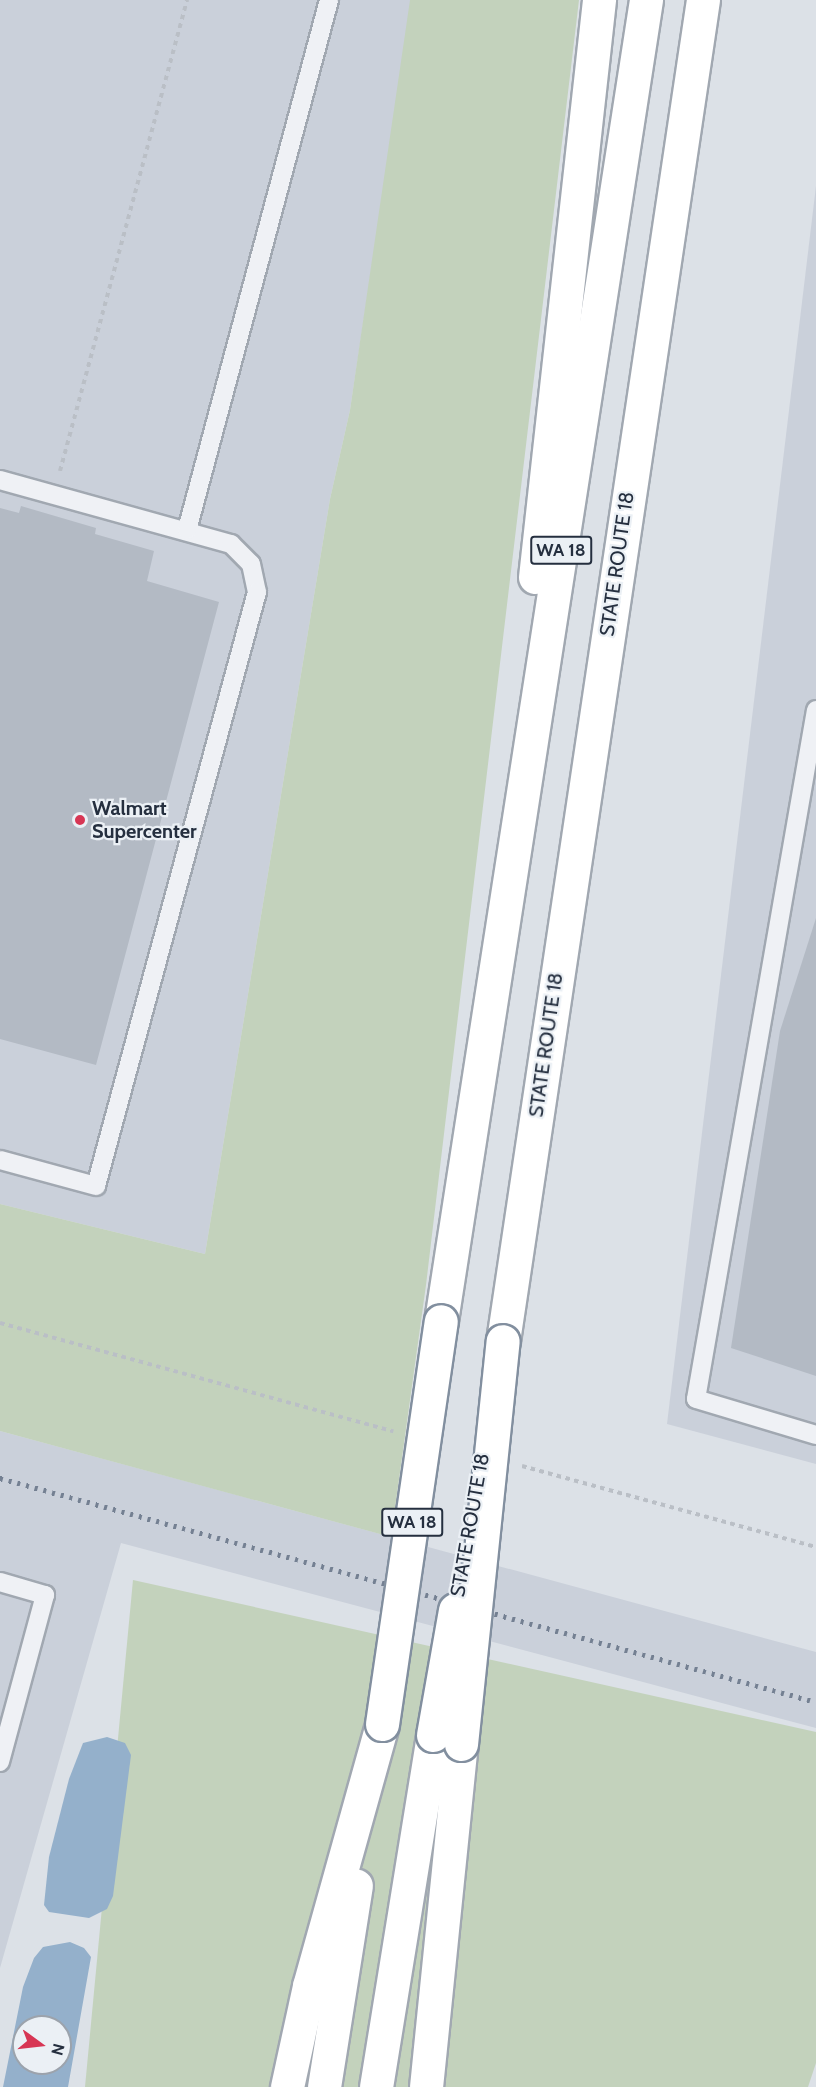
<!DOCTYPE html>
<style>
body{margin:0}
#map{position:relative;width:816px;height:2087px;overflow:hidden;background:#dce1e7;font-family:Cabin,sans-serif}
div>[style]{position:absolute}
.built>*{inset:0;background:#cad0da}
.green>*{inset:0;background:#c3d2bc}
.water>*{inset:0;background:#94b0cb}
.building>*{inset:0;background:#b3bac4}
.path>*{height:4px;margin-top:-2px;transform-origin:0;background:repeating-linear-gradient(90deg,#babfc6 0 4.5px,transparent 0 9px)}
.roads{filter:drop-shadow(2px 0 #a1a8b1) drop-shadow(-2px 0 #a1a8b1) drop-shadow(0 2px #a1a8b1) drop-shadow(0 -2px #a1a8b1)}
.service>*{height:18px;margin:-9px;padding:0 9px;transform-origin:9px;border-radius:9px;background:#eff1f5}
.motorway>*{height:33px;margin:-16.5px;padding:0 16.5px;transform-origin:16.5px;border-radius:16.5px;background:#fff}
.rail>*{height:4.5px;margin-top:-2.25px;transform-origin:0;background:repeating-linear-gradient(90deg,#748092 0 3px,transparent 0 9px)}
.bridges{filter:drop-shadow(2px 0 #828f9f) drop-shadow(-2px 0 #828f9f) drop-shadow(0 2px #828f9f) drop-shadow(0 -2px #828f9f)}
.motorway-bridge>*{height:33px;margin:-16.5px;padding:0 16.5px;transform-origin:16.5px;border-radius:16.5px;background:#fff}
.dots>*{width:16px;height:16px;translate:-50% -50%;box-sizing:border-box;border:3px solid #ebf0f5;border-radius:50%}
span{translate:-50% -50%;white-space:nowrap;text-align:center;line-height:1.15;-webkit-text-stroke:4.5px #ebf0f5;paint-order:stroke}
.shield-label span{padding:2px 4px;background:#ebf0f5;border:2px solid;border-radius:4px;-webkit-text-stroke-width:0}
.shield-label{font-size:18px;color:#252f3f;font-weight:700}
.street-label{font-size:20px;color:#252f3f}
.poi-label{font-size:20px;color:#252f3f;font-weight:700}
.left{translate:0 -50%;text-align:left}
.north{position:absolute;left:12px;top:2015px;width:60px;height:60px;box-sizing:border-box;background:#ebf0f5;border:2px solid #9ca3ac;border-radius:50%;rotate:105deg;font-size:16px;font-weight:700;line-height:24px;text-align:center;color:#252f3f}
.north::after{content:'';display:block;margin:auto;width:21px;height:27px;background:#d73654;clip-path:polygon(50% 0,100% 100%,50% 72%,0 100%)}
</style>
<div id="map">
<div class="built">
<i style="clip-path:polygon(0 0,412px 0,350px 410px,330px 499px,205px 1254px,0 1204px)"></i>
<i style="clip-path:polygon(816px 186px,816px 1464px,667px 1424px)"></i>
<i style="clip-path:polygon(0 1431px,816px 1652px,816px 1728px,121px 1543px,0 1968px)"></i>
</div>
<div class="green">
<i style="clip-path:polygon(410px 0,579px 0,426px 1285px,391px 1537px,0 1431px,0 1204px,205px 1254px,330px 499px,350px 410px)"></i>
<i style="clip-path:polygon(133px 1580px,816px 1732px,816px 2063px,808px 2087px,85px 2087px)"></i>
</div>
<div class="water">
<i style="clip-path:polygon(107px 1737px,125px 1743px,131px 1755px,113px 1896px,107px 1909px,89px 1918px,49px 1912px,44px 1905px,49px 1857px,69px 1779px,83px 1743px)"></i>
<i style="clip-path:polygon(evenodd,70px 1942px,84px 1948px,91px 1957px,68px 2087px,3px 2087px,23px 1987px,34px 1958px,43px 1947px,70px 1942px,24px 2027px,60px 2027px,60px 2063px,24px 2063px,24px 2027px)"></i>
</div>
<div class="building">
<i style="clip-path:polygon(21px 506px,96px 528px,95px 534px,154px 551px,147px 581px,219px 602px,96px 1065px,0 1039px,0 508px,19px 513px)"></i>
<i style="clip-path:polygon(816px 918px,816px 1376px,731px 1348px,780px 1031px)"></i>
</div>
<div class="path">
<i style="left:60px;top:471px;width:488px;rotate:-74.9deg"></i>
<i style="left:0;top:1323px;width:408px;rotate:15.4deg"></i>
<i style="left:522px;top:1466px;width:305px;rotate:15.4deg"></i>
</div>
<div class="roads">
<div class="service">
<i style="left:0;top:480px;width:240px;rotate:15.5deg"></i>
<i style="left:231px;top:544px;width:28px;rotate:45deg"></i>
<i style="left:251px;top:564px;width:29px;rotate:78deg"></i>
<i style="left:257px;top:592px;width:615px;rotate:105.17deg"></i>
<i style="left:96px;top:1186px;width:99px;rotate:-164.8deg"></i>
<i style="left:187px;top:530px;width:549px;rotate:-75deg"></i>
<i style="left:816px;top:710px;width:699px;rotate:99.88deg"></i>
<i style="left:696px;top:1399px;width:125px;rotate:16.7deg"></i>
<i style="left:0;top:1582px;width:47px;rotate:16.1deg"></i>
<i style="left:45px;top:1595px;width:173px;rotate:105.1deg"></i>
</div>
<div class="motorway">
<i style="left:535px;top:577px;width:581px;rotate:-83.67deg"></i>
<i style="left:441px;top:1321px;width:1337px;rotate:-81.18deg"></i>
<i style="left:503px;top:1341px;width:1356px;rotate:-81.52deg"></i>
<i style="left:287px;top:2087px;width:103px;rotate:-77.7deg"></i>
<i style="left:309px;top:1986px;width:272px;rotate:-74.4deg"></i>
<i style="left:324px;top:2087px;width:204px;rotate:-81deg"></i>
<i style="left:376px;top:2087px;width:357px;rotate:-80.8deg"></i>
<i style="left:426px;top:2087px;width:345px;rotate:-84.2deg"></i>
</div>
</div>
<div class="rail">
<i style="left:0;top:1478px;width:846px;rotate:15.35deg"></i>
</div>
<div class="bridges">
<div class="motorway-bridge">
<i style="left:382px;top:1724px;width:407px;rotate:-81.7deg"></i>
<i style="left:433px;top:1735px;width:127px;rotate:-80deg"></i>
<i style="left:461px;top:1744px;width:405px;rotate:-84.1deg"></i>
</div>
</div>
<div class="dots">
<i style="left:80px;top:820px;background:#d73654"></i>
</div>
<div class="shield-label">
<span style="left:561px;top:550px">WA 18</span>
<span style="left:412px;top:1522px">WA 18</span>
</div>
<div class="street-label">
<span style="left:617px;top:564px;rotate:-82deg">STATE ROUTE 18</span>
<span style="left:546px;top:1045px;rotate:-82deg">STATE ROUTE 18</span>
<span style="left:470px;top:1525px;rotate:-80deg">STATE ROUTE 18</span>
</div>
<div class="poi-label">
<span class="left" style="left:92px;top:820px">Walmart<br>Supercenter</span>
</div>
<div class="north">N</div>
</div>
